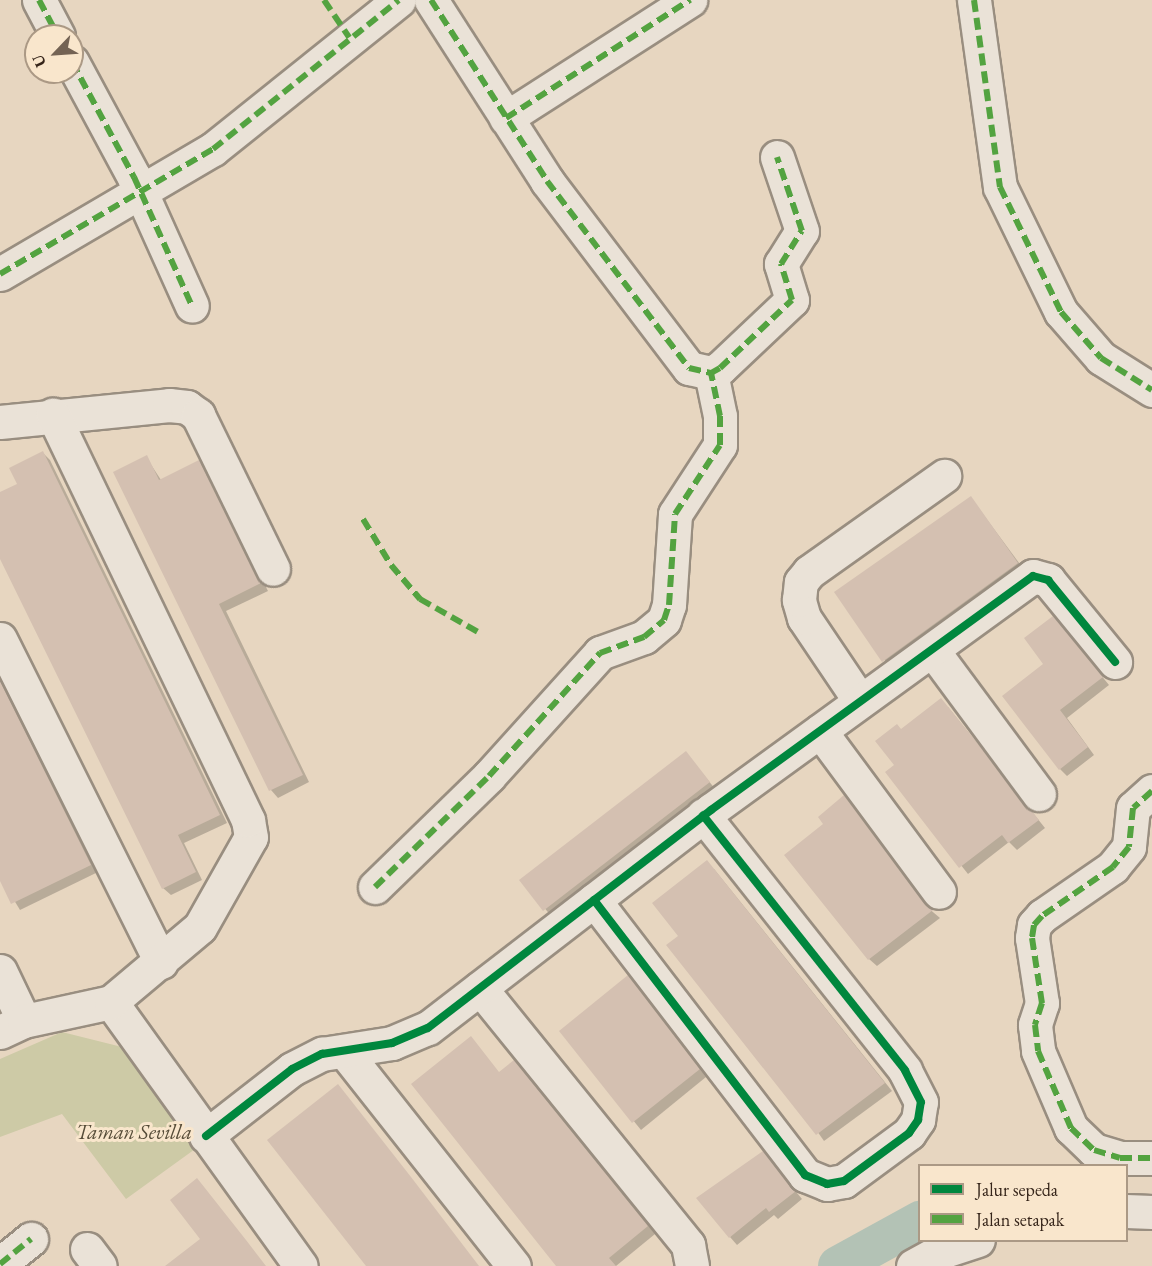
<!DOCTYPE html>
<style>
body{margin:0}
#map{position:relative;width:1152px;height:1266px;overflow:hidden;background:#e7d6c0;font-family:"EB Garamond",serif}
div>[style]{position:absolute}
.green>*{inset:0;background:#cdcaa6}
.shadow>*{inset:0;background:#0003}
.river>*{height:40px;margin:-20px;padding:0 20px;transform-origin:20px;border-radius:20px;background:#b3c2b5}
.building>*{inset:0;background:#d4c0b1}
.roads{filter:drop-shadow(2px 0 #998e80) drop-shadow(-2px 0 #998e80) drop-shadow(0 2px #998e80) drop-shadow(0 -2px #998e80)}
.minor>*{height:33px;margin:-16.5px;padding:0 16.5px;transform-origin:16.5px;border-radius:16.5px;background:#eae2d7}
.quiet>*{height:6px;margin-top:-3px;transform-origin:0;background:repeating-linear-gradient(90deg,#53a340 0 12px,transparent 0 18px)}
.cycleway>*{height:8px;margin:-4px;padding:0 4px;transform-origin:4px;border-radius:4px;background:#00873e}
span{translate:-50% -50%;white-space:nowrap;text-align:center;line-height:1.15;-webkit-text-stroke:6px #f9e6cc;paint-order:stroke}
.park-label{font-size:21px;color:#564c38;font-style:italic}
.legend{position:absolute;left:918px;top:1164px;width:210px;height:78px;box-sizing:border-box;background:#f9e6cc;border:2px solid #ab9985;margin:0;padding:8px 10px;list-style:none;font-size:18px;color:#36251a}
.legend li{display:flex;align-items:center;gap:12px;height:30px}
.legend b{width:30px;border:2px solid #ab9985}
.north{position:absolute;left:24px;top:24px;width:60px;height:60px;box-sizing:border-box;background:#f9e6cc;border:2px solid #ab9985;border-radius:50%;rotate:245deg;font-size:16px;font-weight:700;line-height:24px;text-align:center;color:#36251a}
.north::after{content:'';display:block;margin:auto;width:21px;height:27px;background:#746354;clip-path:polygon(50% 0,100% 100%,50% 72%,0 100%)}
</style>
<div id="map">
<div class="green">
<i style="clip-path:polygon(62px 1032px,126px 1048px,202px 1144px,126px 1199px,62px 1114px,0 1137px,0 1059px)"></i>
</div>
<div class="shadow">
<i style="clip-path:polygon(43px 453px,50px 460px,227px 823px,184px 843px,202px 880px,171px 895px,163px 888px,0 556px,0 494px,19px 484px)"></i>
<i style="clip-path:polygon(146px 457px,161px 480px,199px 461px,206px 469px,268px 591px,226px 611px,309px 782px,278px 798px,271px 790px,115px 472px)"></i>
<i style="clip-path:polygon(971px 498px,1025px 571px,891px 669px,836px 593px)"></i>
<i style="clip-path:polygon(1060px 625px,1109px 685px,1067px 718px,1094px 755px,1067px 776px,1060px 769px,1046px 664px)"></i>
<i style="clip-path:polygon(0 675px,98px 872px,20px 910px,0 877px)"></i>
<i style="clip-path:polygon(948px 707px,1045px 828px,1017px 850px,1009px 842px,968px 874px,887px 772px,896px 765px,902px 731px)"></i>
<i style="clip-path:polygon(686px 753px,716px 790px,552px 917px,521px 880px)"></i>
<i style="clip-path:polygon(844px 797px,927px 907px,940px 918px,877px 966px,869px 959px)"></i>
<i style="clip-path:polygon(714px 869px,892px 1091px,824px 1141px,680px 936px)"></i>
<i style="clip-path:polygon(635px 985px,706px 1077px,641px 1130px,561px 1031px)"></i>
<i style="clip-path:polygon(522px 1070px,655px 1234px,616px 1266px,561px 1266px,500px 1073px)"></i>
<i style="clip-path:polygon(770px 1160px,802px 1199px,778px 1219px,774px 1215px,737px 1245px,730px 1237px)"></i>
</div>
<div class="river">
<i style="left:838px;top:1266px;width:94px;rotate:-28.8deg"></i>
</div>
<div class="building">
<i style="clip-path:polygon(43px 451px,220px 815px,178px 835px,196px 872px,162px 889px,0 559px,0 492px,17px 484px,9px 468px)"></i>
<i style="clip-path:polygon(147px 455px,159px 480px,199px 460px,261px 583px,219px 604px,303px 775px,269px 791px,113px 472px)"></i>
<i style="clip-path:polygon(971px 496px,1018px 563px,882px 662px,834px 592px)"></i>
<i style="clip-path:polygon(1053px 616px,1103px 677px,1060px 710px,1088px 747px,1059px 770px,1002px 696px,1043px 664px,1024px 638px)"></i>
<i style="clip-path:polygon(0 681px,91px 865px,11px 904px,0 881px)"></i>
<i style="clip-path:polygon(941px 698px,1039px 820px,1008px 843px,1002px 835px,959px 868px,885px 772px,894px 765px,875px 741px,897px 724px,901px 729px)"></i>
<i style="clip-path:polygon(686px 751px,710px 782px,543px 911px,519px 880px)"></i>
<i style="clip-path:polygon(844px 795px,924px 903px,933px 910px,868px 960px,784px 855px,823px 824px,818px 817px)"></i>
<i style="clip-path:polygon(707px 860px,885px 1083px,816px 1135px,666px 945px,678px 936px,652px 903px)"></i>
<i style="clip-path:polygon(628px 975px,700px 1069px,632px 1123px,559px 1031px)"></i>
<i style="clip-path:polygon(471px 1036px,499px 1072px,514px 1060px,648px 1226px,609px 1258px,616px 1266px,556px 1266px,411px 1084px)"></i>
<i style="clip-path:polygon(338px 1084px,411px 1177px,479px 1266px,366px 1266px,267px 1140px)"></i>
<i style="clip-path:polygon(763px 1151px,796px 1191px,769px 1212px,766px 1208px,729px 1238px,696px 1198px)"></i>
<i style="clip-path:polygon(197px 1178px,246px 1240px,266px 1266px,165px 1266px,200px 1239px,170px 1200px)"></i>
</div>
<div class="roads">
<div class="minor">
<i style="left:39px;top:0;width:41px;rotate:62.2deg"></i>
<i style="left:431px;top:0;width:215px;rotate:57.3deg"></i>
<i style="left:547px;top:181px;width:235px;rotate:52.8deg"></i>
<i style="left:689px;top:368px;width:23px;rotate:13deg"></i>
<i style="left:711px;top:373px;width:10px;rotate:-29deg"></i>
<i style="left:720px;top:368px;width:99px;rotate:-43.4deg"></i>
<i style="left:792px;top:300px;width:38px;rotate:-107deg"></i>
<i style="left:781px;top:264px;width:39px;rotate:-58deg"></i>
<i style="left:802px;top:231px;width:78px;rotate:-108.7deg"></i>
<i style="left:974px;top:0;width:189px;rotate:82.1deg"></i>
<i style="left:1000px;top:187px;width:139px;rotate:64deg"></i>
<i style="left:1061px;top:312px;width:61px;rotate:49deg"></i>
<i style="left:1101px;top:358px;width:60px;rotate:32.1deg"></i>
<i style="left:72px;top:62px;width:131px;rotate:61.7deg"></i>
<i style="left:134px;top:177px;width:141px;rotate:65.8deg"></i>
<i style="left:506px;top:118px;width:219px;rotate:-32.7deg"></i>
<i style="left:0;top:274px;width:247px;rotate:-30.4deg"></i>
<i style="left:213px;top:149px;width:238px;rotate:-38.7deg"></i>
<i style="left:0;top:422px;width:170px;rotate:-5.7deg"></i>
<i style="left:169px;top:405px;width:18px;rotate:6deg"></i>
<i style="left:187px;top:407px;width:14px;rotate:36deg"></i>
<i style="left:198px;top:415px;width:171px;rotate:64deg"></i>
<i style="left:0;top:639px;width:361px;rotate:63.5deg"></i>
<i style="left:933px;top:651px;width:178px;rotate:53.5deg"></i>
<i style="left:860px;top:701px;width:100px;rotate:-124deg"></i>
<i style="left:804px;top:618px;width:19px;rotate:-106deg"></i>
<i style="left:799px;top:600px;width:18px;rotate:-84deg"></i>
<i style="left:801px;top:582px;width:13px;rotate:-51deg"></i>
<i style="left:809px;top:572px;width:166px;rotate:-35.4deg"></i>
<i style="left:820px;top:731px;width:200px;rotate:53.5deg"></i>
<i style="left:1152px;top:791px;width:25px;rotate:138deg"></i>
<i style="left:1133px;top:808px;width:39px;rotate:96deg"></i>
<i style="left:1129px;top:847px;width:26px;rotate:129deg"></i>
<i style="left:1113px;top:867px;width:86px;rotate:145.4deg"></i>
<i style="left:1042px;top:916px;width:12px;rotate:132deg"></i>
<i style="left:1034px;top:925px;width:13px;rotate:99deg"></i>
<i style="left:1032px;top:938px;width:66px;rotate:81.3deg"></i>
<i style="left:1042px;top:1003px;width:23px;rotate:108deg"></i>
<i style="left:1035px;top:1025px;width:26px;rotate:83deg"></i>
<i style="left:1038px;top:1051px;width:84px;rotate:66.8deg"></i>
<i style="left:1071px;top:1128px;width:32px;rotate:44deg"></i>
<i style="left:1094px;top:1150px;width:27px;rotate:17deg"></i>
<i style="left:1120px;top:1158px;width:32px"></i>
<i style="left:375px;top:887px;width:159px;rotate:-44.2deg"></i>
<i style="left:489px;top:776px;width:166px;rotate:-47.9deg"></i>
<i style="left:600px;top:653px;width:47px;rotate:-20deg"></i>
<i style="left:644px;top:637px;width:26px;rotate:-40deg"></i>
<i style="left:664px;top:620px;width:16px;rotate:-72deg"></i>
<i style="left:669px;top:605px;width:91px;rotate:-86.2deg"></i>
<i style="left:675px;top:514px;width:82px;rotate:-56.9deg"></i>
<i style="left:720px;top:445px;width:29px;rotate:-90deg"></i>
<i style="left:720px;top:416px;width:44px;rotate:-101.8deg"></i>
<i style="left:594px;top:900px;width:347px;rotate:52.5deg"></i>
<i style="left:805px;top:1175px;width:24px;rotate:22deg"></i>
<i style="left:827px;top:1184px;width:17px;rotate:-10deg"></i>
<i style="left:844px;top:1181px;width:81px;rotate:-36.4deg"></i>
<i style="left:909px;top:1133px;width:16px;rotate:-55deg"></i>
<i style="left:918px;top:1120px;width:18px;rotate:-81deg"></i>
<i style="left:921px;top:1102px;width:36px;rotate:-117deg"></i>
<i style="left:905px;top:1070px;width:325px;rotate:-128.4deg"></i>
<i style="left:0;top:971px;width:55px;rotate:64.4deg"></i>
<i style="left:480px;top:988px;width:331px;rotate:51deg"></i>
<i style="left:688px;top:1245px;width:21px;rotate:79deg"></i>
<i style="left:111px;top:1002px;width:325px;rotate:54.3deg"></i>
<i style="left:0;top:1032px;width:26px;rotate:-25deg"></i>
<i style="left:24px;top:1021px;width:89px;rotate:-12.3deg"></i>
<i style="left:111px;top:1002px;width:116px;rotate:-40.1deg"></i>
<i style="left:200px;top:927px;width:103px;rotate:-60.5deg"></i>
<i style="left:251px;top:837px;width:17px;rotate:-100deg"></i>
<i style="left:248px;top:820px;width:450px;rotate:-115.7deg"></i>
<i style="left:344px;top:1051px;width:274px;rotate:51.7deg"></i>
<i style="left:206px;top:1136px;width:109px;rotate:-37.9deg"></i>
<i style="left:292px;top:1069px;width:34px;rotate:-27deg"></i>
<i style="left:322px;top:1054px;width:71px;rotate:-8.9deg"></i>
<i style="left:392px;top:1043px;width:39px;rotate:-23deg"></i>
<i style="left:428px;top:1028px;width:357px;rotate:-37.6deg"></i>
<i style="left:711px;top:810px;width:398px;rotate:-36deg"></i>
<i style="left:1033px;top:576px;width:16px;rotate:15deg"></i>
<i style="left:1048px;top:580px;width:106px;rotate:50.7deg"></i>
<i style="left:1126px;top:1211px;width:26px;rotate:2deg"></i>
<i style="left:87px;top:1249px;width:21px;rotate:53deg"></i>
<i style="left:0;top:1264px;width:40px;rotate:-39deg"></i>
<i style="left:913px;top:1266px;width:25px;rotate:-29deg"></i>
<i style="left:935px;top:1254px;width:45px;rotate:-18deg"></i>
</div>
</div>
<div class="quiet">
<i style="left:39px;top:0;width:41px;rotate:62.2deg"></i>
<i style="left:324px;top:0;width:45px;rotate:56deg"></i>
<i style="left:431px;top:0;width:215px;rotate:57.3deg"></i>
<i style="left:547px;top:181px;width:235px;rotate:52.8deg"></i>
<i style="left:689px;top:368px;width:23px;rotate:13deg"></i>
<i style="left:711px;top:373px;width:10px;rotate:-29deg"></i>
<i style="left:720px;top:368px;width:99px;rotate:-43.4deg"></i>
<i style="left:792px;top:300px;width:38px;rotate:-107deg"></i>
<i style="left:781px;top:264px;width:39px;rotate:-58deg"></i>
<i style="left:802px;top:231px;width:78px;rotate:-108.7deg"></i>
<i style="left:974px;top:0;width:189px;rotate:82.1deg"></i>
<i style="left:1000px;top:187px;width:139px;rotate:64deg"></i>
<i style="left:1061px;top:312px;width:61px;rotate:49deg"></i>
<i style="left:1101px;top:358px;width:60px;rotate:32.1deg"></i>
<i style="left:72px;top:62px;width:131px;rotate:61.7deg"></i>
<i style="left:134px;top:177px;width:141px;rotate:65.8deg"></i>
<i style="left:506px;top:118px;width:219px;rotate:-32.7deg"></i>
<i style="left:0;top:274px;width:247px;rotate:-30.4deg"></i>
<i style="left:213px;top:149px;width:238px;rotate:-38.7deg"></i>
<i style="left:363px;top:519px;width:54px;rotate:58.7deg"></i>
<i style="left:391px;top:565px;width:45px;rotate:49.5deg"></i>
<i style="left:420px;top:599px;width:67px;rotate:29.6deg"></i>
<i style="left:1152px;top:791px;width:25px;rotate:138deg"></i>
<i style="left:1133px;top:808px;width:39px;rotate:96deg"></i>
<i style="left:1129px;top:847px;width:26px;rotate:129deg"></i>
<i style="left:1113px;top:867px;width:86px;rotate:145.4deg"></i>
<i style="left:1042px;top:916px;width:12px;rotate:132deg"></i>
<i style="left:1034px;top:925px;width:13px;rotate:99deg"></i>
<i style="left:1032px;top:938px;width:66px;rotate:81.3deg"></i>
<i style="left:1042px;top:1003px;width:23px;rotate:108deg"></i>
<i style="left:1035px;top:1025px;width:26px;rotate:83deg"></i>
<i style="left:1038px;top:1051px;width:84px;rotate:66.8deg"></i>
<i style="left:1071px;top:1128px;width:32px;rotate:44deg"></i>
<i style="left:1094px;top:1150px;width:27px;rotate:17deg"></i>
<i style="left:1120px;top:1158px;width:32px"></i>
<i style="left:375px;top:887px;width:159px;rotate:-44.2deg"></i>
<i style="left:489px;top:776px;width:166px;rotate:-47.9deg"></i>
<i style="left:600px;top:653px;width:47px;rotate:-20deg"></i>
<i style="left:644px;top:637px;width:26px;rotate:-40deg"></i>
<i style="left:664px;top:620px;width:16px;rotate:-72deg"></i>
<i style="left:669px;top:605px;width:91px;rotate:-86.2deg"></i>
<i style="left:675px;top:514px;width:82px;rotate:-56.9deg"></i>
<i style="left:720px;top:445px;width:29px;rotate:-90deg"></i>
<i style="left:720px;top:416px;width:44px;rotate:-101.8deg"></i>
<i style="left:0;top:1264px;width:40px;rotate:-39deg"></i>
</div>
<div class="cycleway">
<i style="left:594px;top:900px;width:347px;rotate:52.5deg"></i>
<i style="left:805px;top:1175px;width:24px;rotate:22deg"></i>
<i style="left:827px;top:1184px;width:17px;rotate:-10deg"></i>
<i style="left:844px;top:1181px;width:81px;rotate:-36.4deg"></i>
<i style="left:909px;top:1133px;width:16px;rotate:-55deg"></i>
<i style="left:918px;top:1120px;width:18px;rotate:-81deg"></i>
<i style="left:921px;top:1102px;width:36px;rotate:-117deg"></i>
<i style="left:905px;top:1070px;width:325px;rotate:-128.4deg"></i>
<i style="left:206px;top:1136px;width:109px;rotate:-37.9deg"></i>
<i style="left:292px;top:1069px;width:34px;rotate:-27deg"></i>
<i style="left:322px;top:1054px;width:71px;rotate:-8.9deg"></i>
<i style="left:392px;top:1043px;width:39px;rotate:-23deg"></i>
<i style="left:428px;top:1028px;width:357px;rotate:-37.6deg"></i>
<i style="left:711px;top:810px;width:398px;rotate:-36deg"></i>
<i style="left:1033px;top:576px;width:16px;rotate:15deg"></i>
<i style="left:1048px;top:580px;width:106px;rotate:50.7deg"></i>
</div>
<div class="park-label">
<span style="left:134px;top:1132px">Taman Sevilla</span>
</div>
<ul class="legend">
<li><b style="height:8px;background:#00873e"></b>Jalur sepeda</li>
<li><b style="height:8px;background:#53a340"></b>Jalan setapak</li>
</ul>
<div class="north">U</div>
</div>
